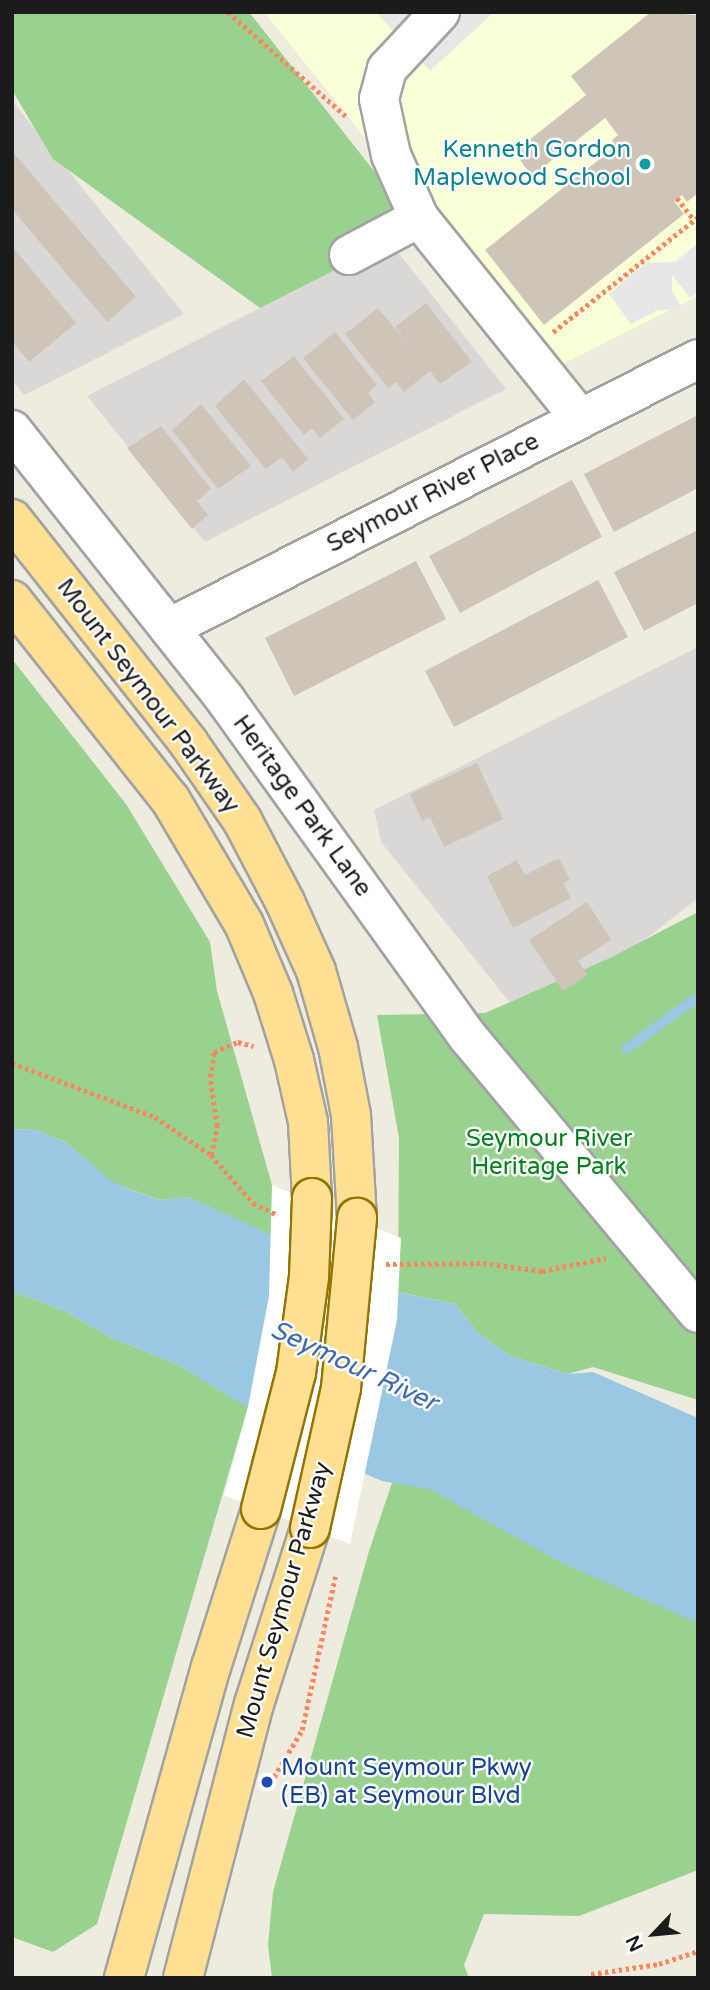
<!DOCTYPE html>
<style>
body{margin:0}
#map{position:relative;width:710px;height:1990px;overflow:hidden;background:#eeebdf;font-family:"Varela Round",sans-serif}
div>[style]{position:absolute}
.residential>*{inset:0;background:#d9d8d7}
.education>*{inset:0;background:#f9ffd6}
.forest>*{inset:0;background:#99d28f}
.parking>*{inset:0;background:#e7e7e7}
.water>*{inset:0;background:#9ac7e1}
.pier>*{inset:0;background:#fff}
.stream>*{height:10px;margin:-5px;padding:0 5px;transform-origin:5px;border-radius:5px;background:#9ac7e1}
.building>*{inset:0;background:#cec4b8}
.path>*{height:4.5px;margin-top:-2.25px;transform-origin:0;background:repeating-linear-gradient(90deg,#ff855e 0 3.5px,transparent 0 7px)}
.roads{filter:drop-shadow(2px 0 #a2a2a2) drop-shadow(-2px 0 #a2a2a2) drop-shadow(0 2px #a2a2a2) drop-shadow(0 -2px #a2a2a2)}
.minor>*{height:38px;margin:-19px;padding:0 19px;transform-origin:19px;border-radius:19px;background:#fff}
.major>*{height:38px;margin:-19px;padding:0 19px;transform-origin:19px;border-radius:19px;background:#ffdf92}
.bridges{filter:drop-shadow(2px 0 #917500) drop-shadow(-2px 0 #917500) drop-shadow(0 2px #917500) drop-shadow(0 -2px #917500)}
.major-bridge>*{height:38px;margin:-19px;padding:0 19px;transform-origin:19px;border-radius:19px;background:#ffdf92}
.dots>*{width:19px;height:19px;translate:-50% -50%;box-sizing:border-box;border:4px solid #fff;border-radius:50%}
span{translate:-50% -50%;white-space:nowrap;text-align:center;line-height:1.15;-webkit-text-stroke:5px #fff;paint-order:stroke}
.culture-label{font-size:24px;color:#0d838f}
.right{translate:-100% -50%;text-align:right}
.street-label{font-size:24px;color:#1b1b1b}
.park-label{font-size:24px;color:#01811d}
.transit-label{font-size:24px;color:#164399}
.left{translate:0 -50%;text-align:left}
.water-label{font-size:26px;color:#3f69b2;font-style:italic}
.frame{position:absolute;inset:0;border:14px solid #1b1b1b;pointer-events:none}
.north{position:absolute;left:619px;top:1899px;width:70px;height:70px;-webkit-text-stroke:5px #fff;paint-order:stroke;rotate:244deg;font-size:19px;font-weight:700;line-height:28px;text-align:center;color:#1b1b1b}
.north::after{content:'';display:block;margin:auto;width:24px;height:32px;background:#1b1b1b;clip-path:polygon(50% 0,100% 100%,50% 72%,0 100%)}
</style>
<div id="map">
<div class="residential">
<i style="clip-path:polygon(12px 101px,184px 314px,24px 395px,12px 380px)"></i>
<i style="clip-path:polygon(390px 242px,506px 389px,205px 542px,87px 396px)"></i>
<i style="clip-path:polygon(698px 647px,698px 898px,531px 1029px,381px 842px,374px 810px)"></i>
</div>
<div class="education">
<i style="clip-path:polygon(264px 12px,698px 12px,698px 296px,551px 370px)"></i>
</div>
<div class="forest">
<i style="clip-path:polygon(12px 12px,249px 12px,403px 208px,390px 242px,260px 308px,53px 159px,12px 90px)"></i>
<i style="clip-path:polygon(12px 659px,126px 804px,210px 942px,217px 991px,272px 1185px,272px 1236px,188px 1197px,160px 1200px,113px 1183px,65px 1142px,36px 1130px,12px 1129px)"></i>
<i style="clip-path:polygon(698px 912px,698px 1400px,593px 1367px,568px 1374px,510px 1356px,478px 1333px,455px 1304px,398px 1292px,399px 1138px,377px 1015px,485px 1013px,610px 958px)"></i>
<i style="clip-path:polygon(12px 1291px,65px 1311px,110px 1337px,177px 1364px,248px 1407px,97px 1924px,53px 1952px,12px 1937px)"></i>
<i style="clip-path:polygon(397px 1468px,698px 1609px,698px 1870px,579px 1916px,484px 1914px,464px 1965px,469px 1978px,272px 1978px,268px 1945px,273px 1892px,369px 1551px)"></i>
</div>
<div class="parking">
<i style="clip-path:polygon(376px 12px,494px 12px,430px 71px)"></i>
<i style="clip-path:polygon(698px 243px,698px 292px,690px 298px,672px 275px,672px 291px,682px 309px,658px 310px,631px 324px,609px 294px,646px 263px,675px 262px)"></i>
</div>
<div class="water">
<i style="clip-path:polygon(12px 1129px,36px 1130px,65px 1142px,113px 1182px,131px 1190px,160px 1200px,188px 1197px,397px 1292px,455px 1304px,478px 1333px,510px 1356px,568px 1374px,593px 1372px,698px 1418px,698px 1623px,564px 1564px,429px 1489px,382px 1481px,333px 1460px,177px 1364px,110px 1337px,65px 1311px,12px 1291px)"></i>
</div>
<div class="pier">
<i style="clip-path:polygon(272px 1185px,401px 1238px,397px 1320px,350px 1544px,224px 1495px,248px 1407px,269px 1296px)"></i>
</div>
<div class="stream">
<i style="left:626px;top:1049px;width:89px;rotate:-35.8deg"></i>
</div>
<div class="building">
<i style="clip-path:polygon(651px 12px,698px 15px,698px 193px,687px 202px,682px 195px,674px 201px,684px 214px,544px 325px,485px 250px,616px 146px,612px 140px,618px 135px,605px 118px,532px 176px,514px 152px,586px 95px,571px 76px)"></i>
<i style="clip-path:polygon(12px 151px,136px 297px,107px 322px,12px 209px)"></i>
<i style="clip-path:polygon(12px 246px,76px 323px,29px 362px,12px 341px)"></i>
<i style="clip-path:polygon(426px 303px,472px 362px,440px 384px,430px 371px,404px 392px,396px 382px,388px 388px,345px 334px,378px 308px,409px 346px,395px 327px)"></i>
<i style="clip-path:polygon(335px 332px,377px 385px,368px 393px,375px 402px,353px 420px,303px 358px)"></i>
<i style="clip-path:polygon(294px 356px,344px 419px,320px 438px,312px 428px,304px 435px,261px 381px)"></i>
<i style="clip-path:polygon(244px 379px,308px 459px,293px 472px,282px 457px,266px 469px,215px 406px)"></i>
<i style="clip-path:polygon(201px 404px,251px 466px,218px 489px,172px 430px)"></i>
<i style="clip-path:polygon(698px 415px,698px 488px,614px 532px,584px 474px)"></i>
<i style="clip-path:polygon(161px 426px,211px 489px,197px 501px,208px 515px,192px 529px,127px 448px)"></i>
<i style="clip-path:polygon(572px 480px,602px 537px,460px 613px,429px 556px)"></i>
<i style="clip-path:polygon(698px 530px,698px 603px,644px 631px,614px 572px)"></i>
<i style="clip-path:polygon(416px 561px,446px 619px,294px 696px,265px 638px)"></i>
<i style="clip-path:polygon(598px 580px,628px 637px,454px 727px,425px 671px)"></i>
<i style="clip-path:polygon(477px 763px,503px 819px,444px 847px,430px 817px,422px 821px,410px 794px)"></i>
<i style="clip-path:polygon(559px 858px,570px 880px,563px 883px,571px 898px,513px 928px,487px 876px,517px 860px,525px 875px)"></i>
<i style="clip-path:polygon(587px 902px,611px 940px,578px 961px,588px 975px,563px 991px,529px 940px)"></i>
</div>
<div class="path">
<i style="left:228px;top:12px;width:157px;rotate:41.4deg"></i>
<i style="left:677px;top:198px;width:28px;rotate:52deg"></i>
<i style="left:553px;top:332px;width:185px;rotate:-38.4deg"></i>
<i style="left:12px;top:1063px;width:153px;rotate:20.7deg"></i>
<i style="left:155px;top:1117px;width:68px;rotate:34.2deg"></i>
<i style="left:211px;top:1155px;width:64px;rotate:48.8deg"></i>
<i style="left:253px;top:1203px;width:25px;rotate:26deg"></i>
<i style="left:211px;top:1155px;width:30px;rotate:-78deg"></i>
<i style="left:217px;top:1126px;width:49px;rotate:-98.1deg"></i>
<i style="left:210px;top:1077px;width:25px;rotate:-81deg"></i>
<i style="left:214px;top:1052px;width:26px;rotate:-23deg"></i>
<i style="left:238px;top:1042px;width:16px;rotate:15deg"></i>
<i style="left:386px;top:1264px;width:97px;rotate:-0.6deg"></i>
<i style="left:483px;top:1263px;width:60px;rotate:7.7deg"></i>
<i style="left:542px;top:1271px;width:65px;rotate:-11.5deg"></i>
<i style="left:274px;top:1777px;width:55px;rotate:-59.2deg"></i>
<i style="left:302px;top:1730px;width:157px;rotate:-77.8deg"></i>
<i style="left:591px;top:1974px;width:69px;rotate:-8.4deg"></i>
<i style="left:659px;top:1964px;width:41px;rotate:-18.4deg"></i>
</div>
<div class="roads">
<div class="minor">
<i style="left:440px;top:12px;width:78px;rotate:132.9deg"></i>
<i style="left:387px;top:69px;width:31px;rotate:105deg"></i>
<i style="left:379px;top:99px;width:57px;rotate:77.9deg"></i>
<i style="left:391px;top:155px;width:69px;rotate:66deg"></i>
<i style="left:419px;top:218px;width:257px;rotate:51.2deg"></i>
<i style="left:349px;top:255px;width:79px;rotate:-27.9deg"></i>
<i style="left:12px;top:430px;width:343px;rotate:51.6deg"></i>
<i style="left:225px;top:699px;width:416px;rotate:54.3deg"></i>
<i style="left:468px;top:1037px;width:359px;rotate:50.2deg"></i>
<i style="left:169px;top:628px;width:593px;rotate:-26.95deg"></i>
</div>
<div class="major">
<i style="left:12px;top:519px;width:284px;rotate:51.7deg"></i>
<i style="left:188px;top:742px;width:95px;rotate:55.3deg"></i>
<i style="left:242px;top:820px;width:93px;rotate:62.3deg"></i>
<i style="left:285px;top:902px;width:76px;rotate:65.8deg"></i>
<i style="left:316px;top:971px;width:79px;rotate:73.9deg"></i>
<i style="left:338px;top:1047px;width:69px;rotate:79.2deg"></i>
<i style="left:351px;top:1115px;width:103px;rotate:86.7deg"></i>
<i style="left:12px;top:600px;width:254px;rotate:51.6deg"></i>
<i style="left:170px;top:799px;width:145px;rotate:59.4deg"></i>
<i style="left:244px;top:924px;width:75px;rotate:67.2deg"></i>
<i style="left:273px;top:993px;width:70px;rotate:72.6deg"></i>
<i style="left:294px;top:1060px;width:64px;rotate:77.3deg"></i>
<i style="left:308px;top:1122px;width:76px;rotate:87deg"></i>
<i style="left:124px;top:1978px;width:323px;rotate:-74.4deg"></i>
<i style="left:211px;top:1667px;width:166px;rotate:-72.4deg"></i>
<i style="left:183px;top:1978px;width:283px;rotate:-75.5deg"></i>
<i style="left:254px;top:1704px;width:185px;rotate:-72.3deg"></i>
</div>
</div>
<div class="bridges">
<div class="major-bridge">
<i style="left:261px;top:1509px;width:140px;rotate:-75.6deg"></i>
<i style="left:296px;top:1373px;width:97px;rotate:-82.3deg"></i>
<i style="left:309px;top:1277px;width:79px;rotate:-87.8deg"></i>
<i style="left:310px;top:1528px;width:143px;rotate:-77.5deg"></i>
<i style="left:341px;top:1388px;width:171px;rotate:-84.6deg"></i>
</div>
</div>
<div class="dots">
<i style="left:645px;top:164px;background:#0f9aa8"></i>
<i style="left:267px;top:1782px;background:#1a4fb4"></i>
</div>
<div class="culture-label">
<span class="right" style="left:631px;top:164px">Kenneth Gordon<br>Maplewood School</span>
</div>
<div class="street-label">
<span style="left:433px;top:493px;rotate:-27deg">Seymour River Place</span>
<span style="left:148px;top:696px;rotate:53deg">Mount Seymour Parkway</span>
<span style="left:302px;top:806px;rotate:54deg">Heritage Park Lane</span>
<span style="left:284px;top:1600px;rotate:-74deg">Mount Seymour Parkway</span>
</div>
<div class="park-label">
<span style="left:549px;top:1153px">Seymour River<br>Heritage Park</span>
</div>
<div class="transit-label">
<span class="left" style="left:281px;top:1782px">Mount Seymour Pkwy<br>(EB) at Seymour Blvd</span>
</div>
<div class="water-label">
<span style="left:354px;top:1366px;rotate:25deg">Seymour River</span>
</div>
<div class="frame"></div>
<div class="north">N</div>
</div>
